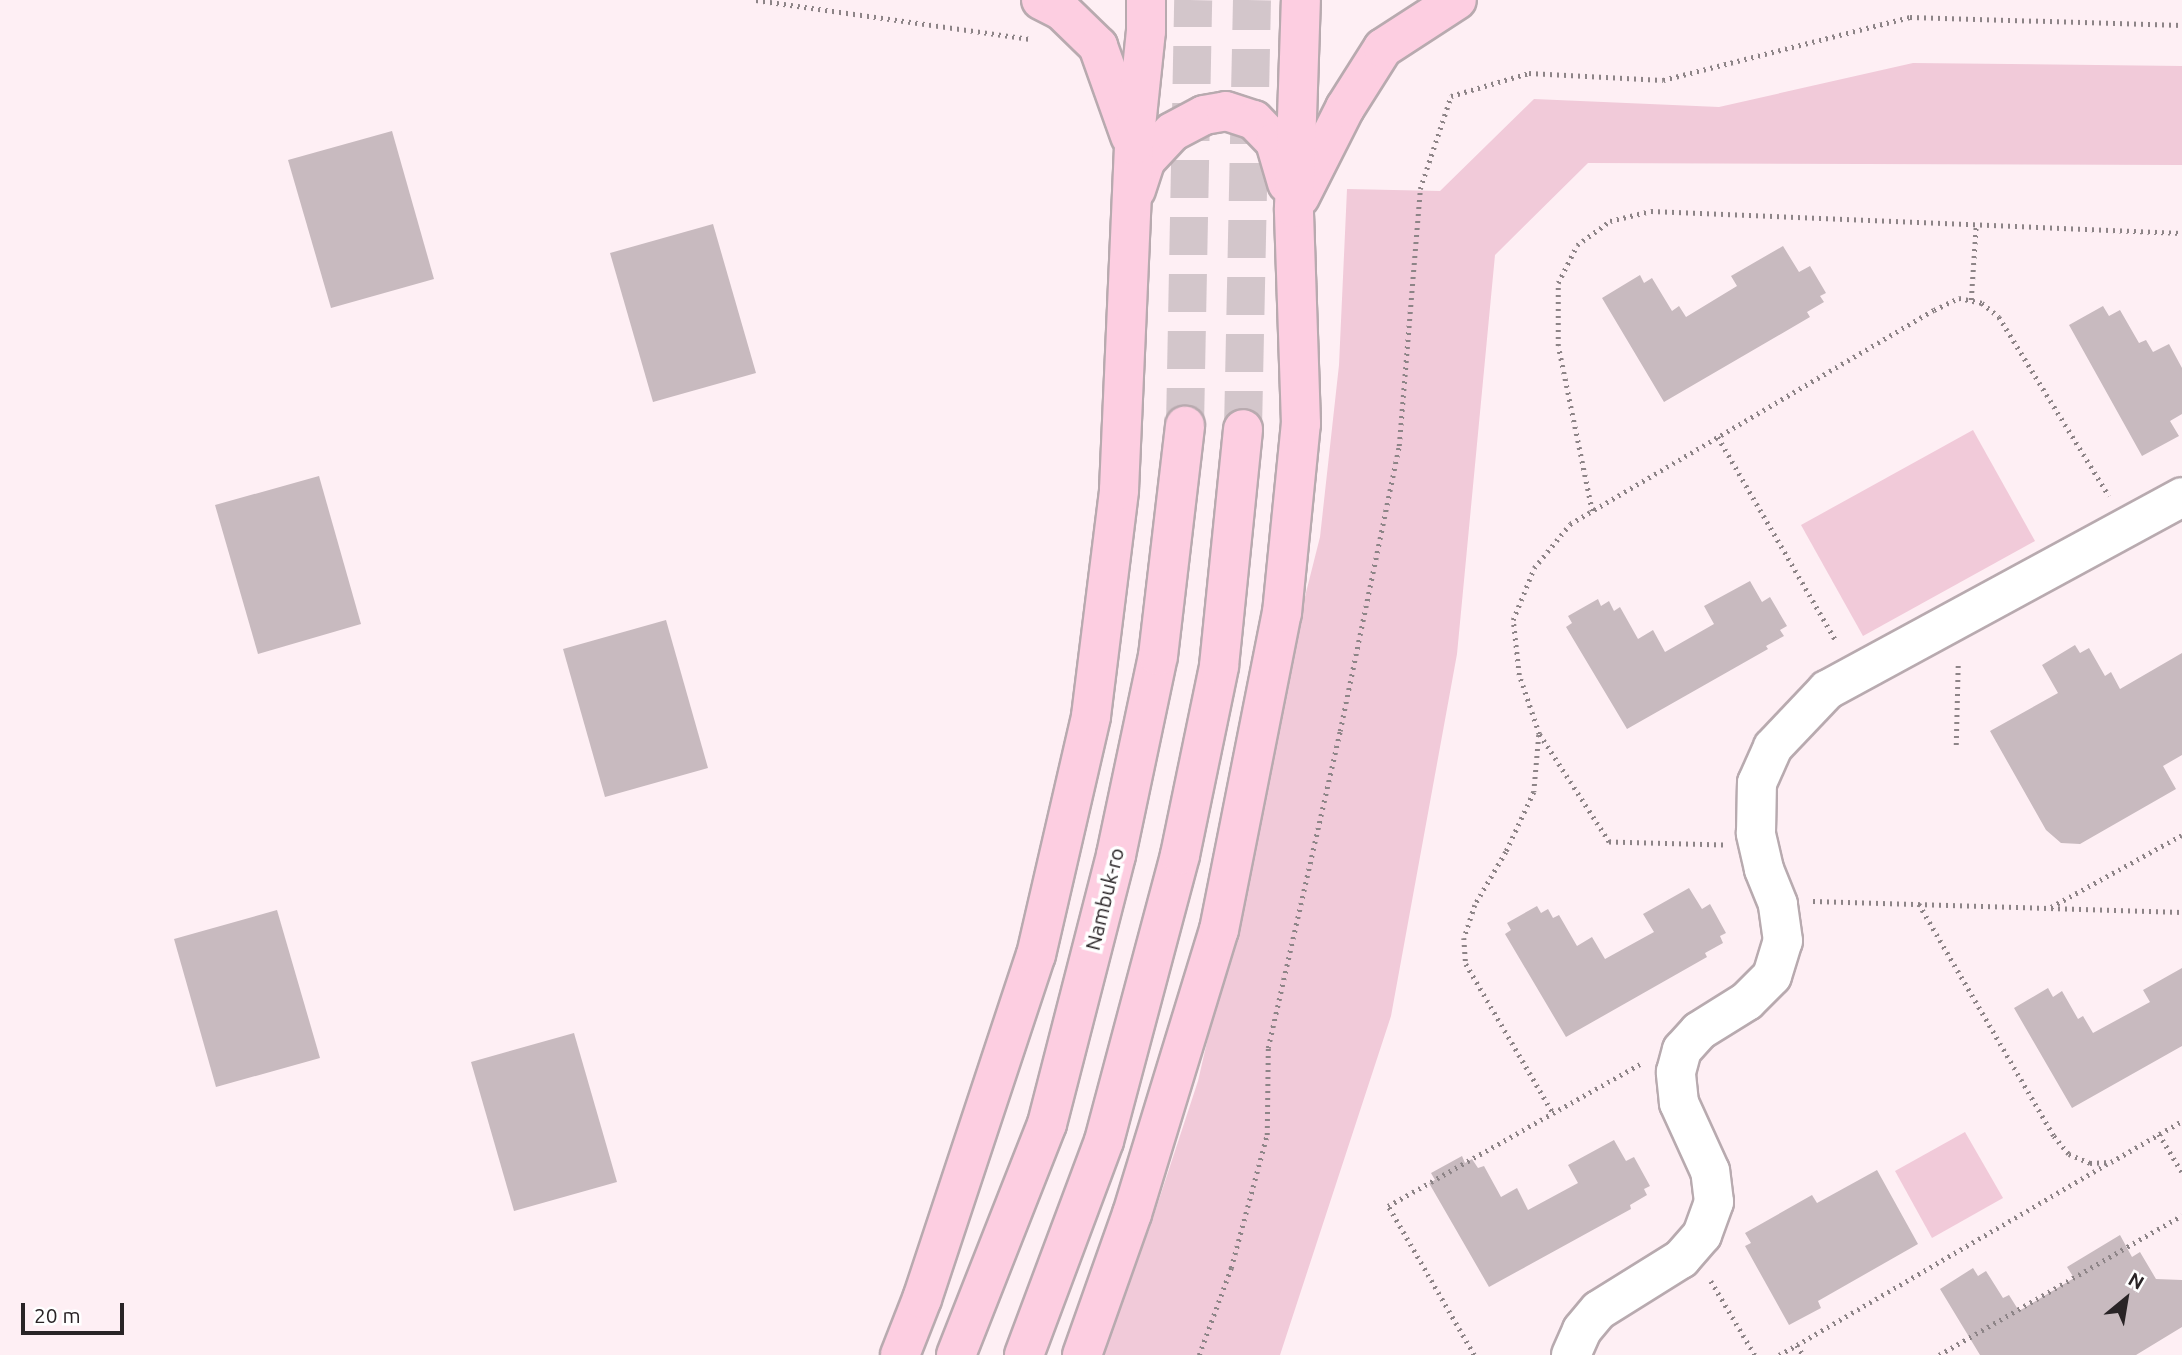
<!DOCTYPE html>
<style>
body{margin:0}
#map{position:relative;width:2182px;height:1355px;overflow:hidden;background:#feeff4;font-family:Ubuntu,sans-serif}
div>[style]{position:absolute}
.green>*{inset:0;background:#f1cad9}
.building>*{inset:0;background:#c8babf}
.major-tunnel>*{height:38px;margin-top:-19px;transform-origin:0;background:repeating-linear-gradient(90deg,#d3c6cb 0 38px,transparent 0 57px)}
.path>*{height:4.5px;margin-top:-2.25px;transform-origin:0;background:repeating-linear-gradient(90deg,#8d8487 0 2px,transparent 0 7px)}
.roads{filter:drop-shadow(2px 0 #b8aaaf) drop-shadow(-2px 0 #b8aaaf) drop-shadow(0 2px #b8aaaf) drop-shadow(0 -2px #b8aaaf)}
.minor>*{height:38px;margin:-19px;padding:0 19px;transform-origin:19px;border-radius:19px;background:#fff}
.major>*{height:38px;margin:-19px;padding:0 19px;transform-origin:19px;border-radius:19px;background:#fdcee1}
span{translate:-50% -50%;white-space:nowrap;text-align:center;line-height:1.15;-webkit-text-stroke:7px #fff;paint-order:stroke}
.street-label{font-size:21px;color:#292426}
.north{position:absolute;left:2091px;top:1264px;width:70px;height:70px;-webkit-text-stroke:5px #fff;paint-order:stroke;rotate:30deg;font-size:19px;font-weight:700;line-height:28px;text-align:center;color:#292426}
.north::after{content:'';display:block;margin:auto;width:24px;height:32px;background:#292426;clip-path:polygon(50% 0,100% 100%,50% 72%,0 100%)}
.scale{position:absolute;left:21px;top:1303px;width:103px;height:32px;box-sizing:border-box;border:4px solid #292426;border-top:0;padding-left:9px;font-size:21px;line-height:24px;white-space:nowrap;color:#292426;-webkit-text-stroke:5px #fff;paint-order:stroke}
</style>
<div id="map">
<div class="green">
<i style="clip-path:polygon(1913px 63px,2182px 66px,2182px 165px,1588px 163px,1495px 255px,1457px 654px,1391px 1016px,1280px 1355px,1098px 1355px,1149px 1230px,1198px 1081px,1276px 743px,1289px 660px,1320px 537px,1339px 365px,1347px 189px,1440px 191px,1534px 99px,1719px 107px)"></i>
<i style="clip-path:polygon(1973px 430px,2035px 541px,1863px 636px,1801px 525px)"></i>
<i style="clip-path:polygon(1965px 1132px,2003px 1198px,1932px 1238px,1895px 1171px)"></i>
</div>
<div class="building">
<i style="clip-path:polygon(392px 131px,434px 279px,331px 308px,288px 160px)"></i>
<i style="clip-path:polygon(713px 224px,756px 373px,653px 402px,610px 253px)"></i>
<i style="clip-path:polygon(1783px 246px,1799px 272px,1810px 266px,1826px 293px,1820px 296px,1824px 302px,1807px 312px,1810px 317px,1664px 402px,1602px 298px,1640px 275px,1644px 283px,1652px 278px,1672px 311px,1679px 306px,1686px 317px,1737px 286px,1731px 276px)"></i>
<i style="clip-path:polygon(2103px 306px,2109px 316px,2120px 310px,2139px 343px,2146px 340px,2153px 352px,2169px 344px,2182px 368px,2182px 414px,2170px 421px,2179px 436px,2142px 456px,2069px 325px)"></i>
<i style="clip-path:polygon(319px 476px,361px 624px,258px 654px,215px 505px)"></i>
<i style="clip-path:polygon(1750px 581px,1762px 602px,1770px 597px,1787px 626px,1780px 630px,1784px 636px,1766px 646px,1768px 649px,1627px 729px,1566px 627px,1572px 623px,1568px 616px,1598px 599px,1601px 606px,1609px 601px,1614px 611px,1620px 607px,1638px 639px,1653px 630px,1665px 652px,1714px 624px,1704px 606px)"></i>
<i style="clip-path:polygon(666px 620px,708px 768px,605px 797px,563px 649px)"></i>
<i style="clip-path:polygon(2075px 645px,2080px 653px,2089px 648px,2105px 676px,2111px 672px,2120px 689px,2182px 653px,2182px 755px,2163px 766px,2176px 789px,2080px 844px,2061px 843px,2046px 830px,1990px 731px,2058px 693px,2042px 665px)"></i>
<i style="clip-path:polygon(1689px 888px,1702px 909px,1710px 904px,1726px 933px,1720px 936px,1723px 943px,1705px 953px,1707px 957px,1566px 1037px,1505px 934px,1511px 930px,1507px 923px,1537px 906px,1541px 913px,1548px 909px,1553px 918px,1559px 915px,1577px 946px,1592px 937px,1605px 959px,1654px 932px,1643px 914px)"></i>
<i style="clip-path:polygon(277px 910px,320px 1058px,216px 1087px,174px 939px)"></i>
<i style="clip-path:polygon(2182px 968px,2182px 1046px,2072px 1108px,2014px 1008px,2048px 988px,2053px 997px,2062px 991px,2078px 1019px,2083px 1016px,2093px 1033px,2150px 1002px,2143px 990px)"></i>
<i style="clip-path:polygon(574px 1033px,617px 1182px,514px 1211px,471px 1062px)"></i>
<i style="clip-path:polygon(1614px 1140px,1626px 1161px,1634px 1157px,1650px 1186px,1644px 1189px,1647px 1195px,1630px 1205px,1631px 1209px,1489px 1287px,1429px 1183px,1435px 1180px,1431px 1173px,1462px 1156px,1465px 1163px,1472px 1159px,1478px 1168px,1484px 1166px,1501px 1197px,1517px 1188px,1528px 1210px,1578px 1183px,1568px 1165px)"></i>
<i style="clip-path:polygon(1877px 1170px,1918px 1244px,1818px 1301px,1821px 1308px,1789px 1325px,1745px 1246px,1751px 1243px,1745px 1233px,1812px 1195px,1817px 1203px)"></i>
<i style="clip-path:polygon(2120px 1235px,2132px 1257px,2140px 1252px,2156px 1279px,2182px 1280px,2182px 1327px,2136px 1355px,1980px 1355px,1940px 1289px,1973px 1268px,1978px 1276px,1986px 1271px,2003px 1298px,2009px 1295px,2019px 1311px,2074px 1278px,2067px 1267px)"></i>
</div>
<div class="major-tunnel">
<i style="left:1185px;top:426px;width:426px;rotate:-88.9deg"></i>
<i style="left:1243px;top:429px;width:429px;rotate:-88.8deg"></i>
</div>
<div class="path">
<i style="left:756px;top:0;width:277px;rotate:8.1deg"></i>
<i style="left:1971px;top:300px;width:76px;rotate:-86.2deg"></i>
<i style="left:1718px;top:437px;width:237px;rotate:59.9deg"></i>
<i style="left:1592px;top:511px;width:168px;rotate:-101.6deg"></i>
<i style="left:1558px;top:346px;width:63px;rotate:-90deg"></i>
<i style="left:1558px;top:283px;width:42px;rotate:-63.4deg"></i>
<i style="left:1577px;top:245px;width:41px;rotate:-36deg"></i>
<i style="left:1610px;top:221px;width:42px;rotate:-13.7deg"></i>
<i style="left:1651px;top:211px;width:531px;rotate:2.37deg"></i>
<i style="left:1539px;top:735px;width:57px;rotate:95deg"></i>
<i style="left:1534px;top:792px;width:66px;rotate:115deg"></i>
<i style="left:1506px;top:852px;width:61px;rotate:120.3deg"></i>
<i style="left:1475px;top:905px;width:35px;rotate:108deg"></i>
<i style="left:1464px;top:938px;width:26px;rotate:86deg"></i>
<i style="left:1466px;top:964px;width:173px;rotate:59.7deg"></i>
<i style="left:1956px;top:745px;width:83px;rotate:-88.6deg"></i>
<i style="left:1723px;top:845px;width:114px;rotate:-178.5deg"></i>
<i style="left:1609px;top:842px;width:129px;rotate:-122.9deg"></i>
<i style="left:1539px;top:734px;width:62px;rotate:-108.7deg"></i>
<i style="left:1519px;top:675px;width:55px;rotate:-96.2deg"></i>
<i style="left:1513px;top:620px;width:56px;rotate:-68deg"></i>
<i style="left:1534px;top:568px;width:57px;rotate:-50.7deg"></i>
<i style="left:1570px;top:524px;width:422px;rotate:-30.5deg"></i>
<i style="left:1934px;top:310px;width:28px;rotate:-26deg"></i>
<i style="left:1959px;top:298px;width:24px;rotate:12deg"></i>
<i style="left:1982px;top:303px;width:22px;rotate:39deg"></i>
<i style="left:1999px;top:317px;width:210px;rotate:58.4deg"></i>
<i style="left:1813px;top:901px;width:369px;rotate:1.7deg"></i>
<i style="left:1919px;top:904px;width:268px;rotate:59.8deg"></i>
<i style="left:2054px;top:1136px;width:23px;rotate:50deg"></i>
<i style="left:2069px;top:1154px;width:23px;rotate:23deg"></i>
<i style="left:2090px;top:1163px;width:21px;rotate:-3deg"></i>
<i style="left:2111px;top:1162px;width:82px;rotate:-30deg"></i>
<i style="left:2051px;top:907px;width:149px;rotate:-28.8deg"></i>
<i style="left:2159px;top:1134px;width:44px;rotate:58.8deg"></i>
<i style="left:1711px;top:1281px;width:86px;rotate:59.3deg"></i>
<i style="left:1797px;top:1345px;width:359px;rotate:-30.3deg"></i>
<i style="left:1199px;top:1355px;width:93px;rotate:-69.8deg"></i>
<i style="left:1231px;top:1268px;width:138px;rotate:-74.9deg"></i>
<i style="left:1267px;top:1135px;width:87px;rotate:-89.3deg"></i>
<i style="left:1268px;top:1048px;width:325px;rotate:-77.2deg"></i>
<i style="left:1340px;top:731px;width:291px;rotate:-78.3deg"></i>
<i style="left:1399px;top:446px;width:258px;rotate:-85.3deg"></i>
<i style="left:1420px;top:189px;width:98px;rotate:-71.6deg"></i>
<i style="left:1451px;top:96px;width:81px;rotate:-16.4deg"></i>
<i style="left:1529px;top:73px;width:134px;rotate:3deg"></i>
<i style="left:1663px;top:80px;width:255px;rotate:-14.3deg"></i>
<i style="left:1910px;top:17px;width:272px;rotate:1.7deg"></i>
<i style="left:1474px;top:1355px;width:172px;rotate:-120deg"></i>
<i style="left:1388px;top:1206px;width:289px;rotate:-29.4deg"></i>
<i style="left:1779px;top:1355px;width:21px;rotate:-29deg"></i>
<i style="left:1797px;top:1345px;width:12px;rotate:59deg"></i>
<i style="left:1939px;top:1355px;width:280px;rotate:-29.9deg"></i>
</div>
<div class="roads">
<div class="minor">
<i style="left:1571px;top:1355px;width:27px;rotate:-66deg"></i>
<i style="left:1582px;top:1330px;width:26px;rotate:-50deg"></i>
<i style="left:1599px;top:1310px;width:97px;rotate:-31.9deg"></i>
<i style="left:1681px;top:1259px;width:32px;rotate:-49deg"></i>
<i style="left:1702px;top:1235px;width:35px;rotate:-70deg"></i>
<i style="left:1714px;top:1202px;width:31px;rotate:-97deg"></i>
<i style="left:1710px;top:1171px;width:75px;rotate:-114.5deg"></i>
<i style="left:1679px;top:1103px;width:31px;rotate:-96deg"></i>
<i style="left:1676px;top:1072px;width:23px;rotate:-75deg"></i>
<i style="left:1682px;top:1050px;width:25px;rotate:-48deg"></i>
<i style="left:1699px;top:1031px;width:57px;rotate:-32deg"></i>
<i style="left:1747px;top:1001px;width:35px;rotate:-45deg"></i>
<i style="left:1772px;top:976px;width:37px;rotate:-73deg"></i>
<i style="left:1783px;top:941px;width:37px;rotate:-98deg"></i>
<i style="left:1778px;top:904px;width:38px;rotate:-112deg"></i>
<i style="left:1764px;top:869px;width:37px;rotate:-103deg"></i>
<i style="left:1756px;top:833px;width:50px;rotate:-88.9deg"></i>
<i style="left:1757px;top:783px;width:39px;rotate:-66deg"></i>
<i style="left:1773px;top:747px;width:79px;rotate:-46.5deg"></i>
<i style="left:1827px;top:690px;width:404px;rotate:-28.5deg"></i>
</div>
<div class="major">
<i style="left:1041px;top:0;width:22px;rotate:27deg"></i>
<i style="left:1061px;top:10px;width:52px;rotate:44.2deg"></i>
<i style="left:1098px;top:46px;width:96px;rotate:70.4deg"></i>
<i style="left:1136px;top:190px;width:32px;rotate:-72deg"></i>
<i style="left:1146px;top:160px;width:38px;rotate:-47deg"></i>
<i style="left:1172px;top:132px;width:36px;rotate:-28deg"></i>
<i style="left:1204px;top:115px;width:22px;rotate:-10deg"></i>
<i style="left:1226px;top:111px;width:29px;rotate:18deg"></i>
<i style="left:1254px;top:120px;width:30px;rotate:46deg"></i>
<i style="left:1275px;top:142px;width:43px;rotate:73.7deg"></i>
<i style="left:1300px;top:197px;width:100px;rotate:-63.2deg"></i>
<i style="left:1345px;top:108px;width:71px;rotate:-57.7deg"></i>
<i style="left:1383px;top:48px;width:88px;rotate:-33deg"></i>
<i style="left:900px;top:1355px;width:60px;rotate:-68.6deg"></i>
<i style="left:922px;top:1299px;width:362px;rotate:-71.7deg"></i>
<i style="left:1036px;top:955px;width:245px;rotate:-77deg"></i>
<i style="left:1091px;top:716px;width:228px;rotate:-82.9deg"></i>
<i style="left:1119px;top:490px;width:345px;rotate:-87.5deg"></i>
<i style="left:1134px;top:145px;width:115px;rotate:-84deg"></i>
<i style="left:1146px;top:31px;width:31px;rotate:-90deg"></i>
<i style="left:956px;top:1355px;width:248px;rotate:-68.5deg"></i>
<i style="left:1047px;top:1124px;width:278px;rotate:-75.6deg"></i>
<i style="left:1116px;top:855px;width:203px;rotate:-78.1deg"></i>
<i style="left:1158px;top:656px;width:232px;rotate:-83.3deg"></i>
<i style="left:1024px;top:1355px;width:228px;rotate:-69.5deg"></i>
<i style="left:1104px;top:1141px;width:296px;rotate:-75.1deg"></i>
<i style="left:1180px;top:855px;width:193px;rotate:-78.3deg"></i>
<i style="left:1219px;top:666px;width:238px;rotate:-84.2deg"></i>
<i style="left:1082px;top:1355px;width:150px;rotate:-70.5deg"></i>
<i style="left:1132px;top:1214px;width:297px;rotate:-73deg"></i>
<i style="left:1219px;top:930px;width:323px;rotate:-78.8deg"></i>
<i style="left:1282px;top:613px;width:190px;rotate:-84.3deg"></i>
<i style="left:1301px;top:424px;width:216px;rotate:-91.9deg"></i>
<i style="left:1294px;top:208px;width:208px;rotate:-88.1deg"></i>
</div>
</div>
<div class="street-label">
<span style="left:1104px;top:899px;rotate:-76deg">Nambuk-ro</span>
</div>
<div class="north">N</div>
<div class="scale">20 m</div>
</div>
